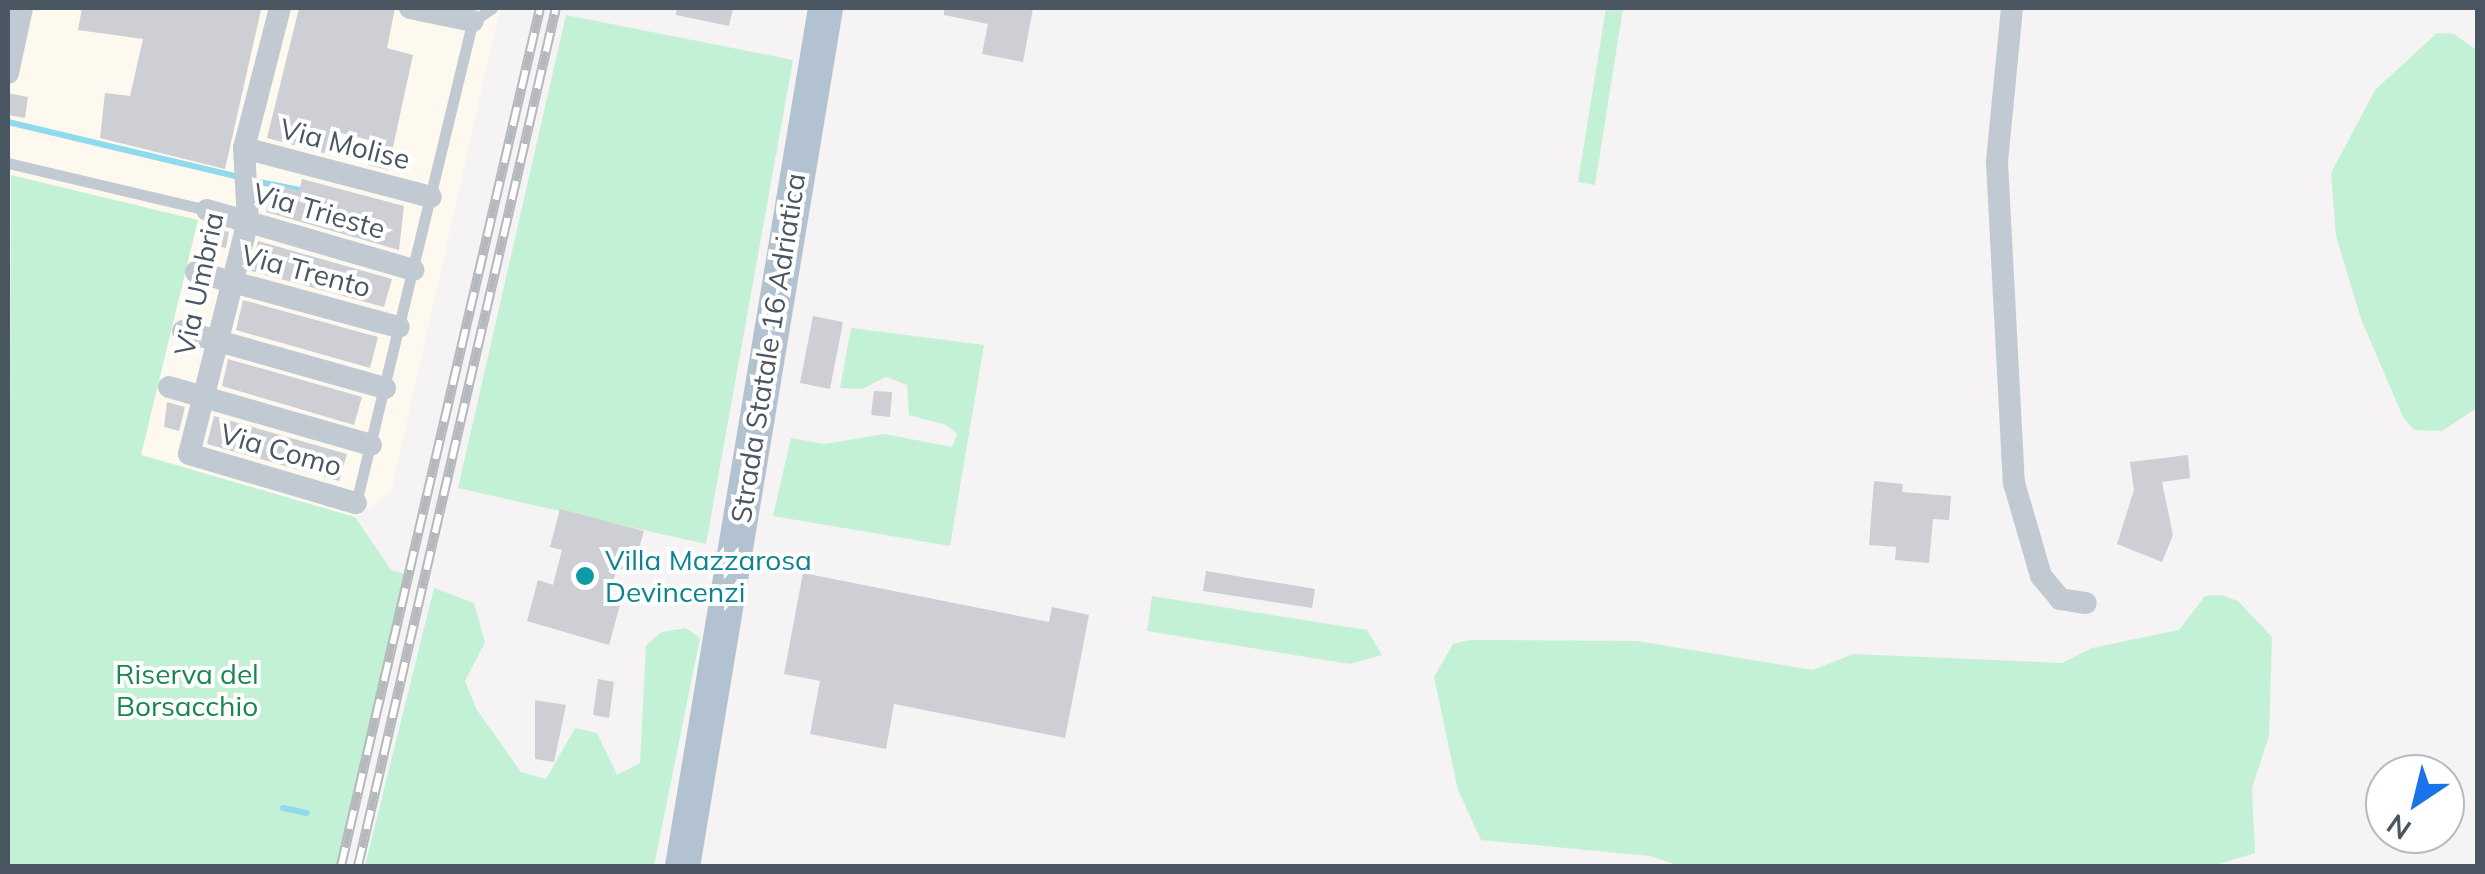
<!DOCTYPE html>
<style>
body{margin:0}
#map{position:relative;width:2485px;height:874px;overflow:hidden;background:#f5f3f3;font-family:Mulish,sans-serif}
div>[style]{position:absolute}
.commercial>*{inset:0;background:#fdf9ef}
.green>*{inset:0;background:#c3f1d5}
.stream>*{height:6px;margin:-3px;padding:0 3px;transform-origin:3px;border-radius:3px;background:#90daee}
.building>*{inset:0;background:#cdcfd5}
.lane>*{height:11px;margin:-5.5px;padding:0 5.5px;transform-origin:5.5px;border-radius:5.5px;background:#c1cad2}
.street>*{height:22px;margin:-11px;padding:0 11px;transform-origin:11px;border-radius:11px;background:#c1cad2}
.primary>*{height:35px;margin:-17.5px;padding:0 17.5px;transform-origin:17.5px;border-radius:17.5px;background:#b3c2d1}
.rail>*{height:10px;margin-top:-5px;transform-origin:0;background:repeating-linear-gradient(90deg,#fff 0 19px,#b5b8bd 0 38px);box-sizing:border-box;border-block:2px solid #b5b8bd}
.dots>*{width:28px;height:28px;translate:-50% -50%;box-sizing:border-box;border:5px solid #fff;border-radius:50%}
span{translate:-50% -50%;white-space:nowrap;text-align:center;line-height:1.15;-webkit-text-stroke:8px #fff;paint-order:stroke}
.street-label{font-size:28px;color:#4a5661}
.culture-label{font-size:28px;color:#0d838f}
.left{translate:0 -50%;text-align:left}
.park-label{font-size:28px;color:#17864f}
.frame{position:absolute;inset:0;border:10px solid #4a5661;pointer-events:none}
.north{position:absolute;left:2365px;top:754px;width:100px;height:100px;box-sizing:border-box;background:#fff;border:2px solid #b7bbc0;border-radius:50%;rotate:215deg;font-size:28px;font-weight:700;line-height:40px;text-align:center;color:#4a5661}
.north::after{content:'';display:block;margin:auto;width:35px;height:45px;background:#1a73e8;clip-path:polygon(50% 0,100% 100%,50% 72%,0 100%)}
</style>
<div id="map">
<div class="commercial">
<i style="clip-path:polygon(8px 8px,500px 8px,391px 493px,355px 517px,8px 416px)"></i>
</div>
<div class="green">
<i style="clip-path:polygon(1606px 8px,1623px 8px,1595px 185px,1578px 182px)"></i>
<i style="clip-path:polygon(566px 15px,793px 60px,706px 544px,458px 488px)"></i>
<i style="clip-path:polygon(2437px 33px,2454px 34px,2478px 51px,2477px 408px,2442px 431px,2414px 430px,2403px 417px,2361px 319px,2336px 236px,2331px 173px,2375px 90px)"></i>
<i style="clip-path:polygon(11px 175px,198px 220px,141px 455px,355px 517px,391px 570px,409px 575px,337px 866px,8px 866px)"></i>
<i style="clip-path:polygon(851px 328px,984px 345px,950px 546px,773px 516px,791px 438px,825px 444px,884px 434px,952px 447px,957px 434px,946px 425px,909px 415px,907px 385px,886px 377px,862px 389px,840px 388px)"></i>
<i style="clip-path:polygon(434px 588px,474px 603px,485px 642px,465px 681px,477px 710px,521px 772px,546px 779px,575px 728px,597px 733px,617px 775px,640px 763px,646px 646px,661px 632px,686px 628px,700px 638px,654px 866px,365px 866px)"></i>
<i style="clip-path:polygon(2222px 595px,2238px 601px,2272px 637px,2269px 736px,2252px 788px,2255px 853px,2213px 866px,1680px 866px,1650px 856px,1481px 840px,1458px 790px,1434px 677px,1453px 644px,1470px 640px,1636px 641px,1813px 670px,1853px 654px,2062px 663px,2092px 648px,2179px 630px,2205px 596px)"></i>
<i style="clip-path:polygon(1152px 596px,1367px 630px,1382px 655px,1350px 664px,1147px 631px)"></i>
</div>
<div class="stream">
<i style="left:8px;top:122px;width:236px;rotate:13.4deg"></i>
<i style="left:259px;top:182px;width:47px;rotate:11.1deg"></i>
<i style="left:283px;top:808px;width:24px;rotate:12deg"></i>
</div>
<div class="building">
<i style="clip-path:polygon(82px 8px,261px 10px,225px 169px,100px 138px,105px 93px,130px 96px,143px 39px,78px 30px)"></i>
<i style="clip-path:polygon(299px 8px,395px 8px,387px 48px,413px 55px,388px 170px,368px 165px,373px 141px,337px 132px,331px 155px,267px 138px)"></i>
<i style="clip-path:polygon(677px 8px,733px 8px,729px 26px,676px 15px)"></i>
<i style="clip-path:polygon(944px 8px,1033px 8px,1023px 62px,982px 54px,988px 24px,944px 15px)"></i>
<i style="clip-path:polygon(8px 93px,28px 97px,25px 118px,8px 115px)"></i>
<i style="clip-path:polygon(302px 179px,404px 206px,399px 250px,266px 212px,274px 184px,299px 191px)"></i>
<i style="clip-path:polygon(209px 226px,229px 232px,226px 248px,205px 243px)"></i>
<i style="clip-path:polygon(258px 241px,392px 279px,384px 307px,251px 271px)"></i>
<i style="clip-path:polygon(243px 300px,378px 337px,370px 368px,236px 330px)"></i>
<i style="clip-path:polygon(813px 316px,843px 322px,830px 389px,800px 383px)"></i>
<i style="clip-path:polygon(228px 359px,362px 397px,354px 425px,222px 386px)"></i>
<i style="clip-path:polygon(874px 391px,892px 392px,890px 417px,871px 415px)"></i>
<i style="clip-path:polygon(167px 402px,185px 407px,179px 431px,164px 427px)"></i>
<i style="clip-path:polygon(214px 416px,347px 454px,339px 481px,207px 444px)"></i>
<i style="clip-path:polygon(2188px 455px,2190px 478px,2162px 482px,2173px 535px,2162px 562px,2117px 544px,2134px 490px,2130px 462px)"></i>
<i style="clip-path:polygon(1874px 481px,1903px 484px,1902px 492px,1951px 496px,1949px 520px,1933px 519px,1929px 563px,1895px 560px,1896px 547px,1869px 545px)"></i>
<i style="clip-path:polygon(560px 509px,644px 531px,632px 572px,617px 568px,608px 601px,620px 605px,609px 645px,527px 621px,538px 580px,553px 585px,562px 550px,550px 547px)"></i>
<i style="clip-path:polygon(1206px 571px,1315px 589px,1312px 608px,1203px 591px)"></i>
<i style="clip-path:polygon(803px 573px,1049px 622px,1052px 607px,1089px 615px,1065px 738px,894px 704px,886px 749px,810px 734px,820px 681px,784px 674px)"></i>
<i style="clip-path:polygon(598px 679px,614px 682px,609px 718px,593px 715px)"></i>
<i style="clip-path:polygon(535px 700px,566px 705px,554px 762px,535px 759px)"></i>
</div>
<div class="lane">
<i style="left:8px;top:163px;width:204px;rotate:13.3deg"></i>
<i style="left:356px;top:503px;width:496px;rotate:-76.4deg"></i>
<i style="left:473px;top:21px;width:23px;rotate:-34deg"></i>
</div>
<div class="street">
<i style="left:280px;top:8px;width:145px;rotate:104.4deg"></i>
<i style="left:244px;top:148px;width:73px;rotate:86.9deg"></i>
<i style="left:248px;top:221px;width:240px;rotate:104.2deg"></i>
<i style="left:189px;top:454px;width:174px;rotate:16.4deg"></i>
<i style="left:410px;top:8px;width:64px;rotate:11.7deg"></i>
<i style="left:2012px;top:8px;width:155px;rotate:95.6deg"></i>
<i style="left:1997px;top:162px;width:321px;rotate:87deg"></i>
<i style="left:2014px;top:483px;width:97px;rotate:73.8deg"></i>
<i style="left:2041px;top:576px;width:30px;rotate:50deg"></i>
<i style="left:2060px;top:599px;width:26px;rotate:9deg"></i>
<i style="left:8px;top:73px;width:66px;rotate:-77.8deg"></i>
<i style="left:244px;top:148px;width:193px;rotate:14.7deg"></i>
<i style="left:207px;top:210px;width:215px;rotate:16.2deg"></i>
<i style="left:196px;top:272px;width:210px;rotate:15.2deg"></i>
<i style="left:183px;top:331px;width:210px;rotate:15.8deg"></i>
<i style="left:169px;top:387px;width:210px;rotate:16deg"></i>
</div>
<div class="primary">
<i style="left:682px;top:866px;width:870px;rotate:-80.54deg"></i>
</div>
<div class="rail">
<i style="left:341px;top:866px;width:881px;rotate:-76.94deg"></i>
<i style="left:358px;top:866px;width:881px;rotate:-77.01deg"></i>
</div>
<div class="dots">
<i style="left:585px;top:576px;background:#0f9aa8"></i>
</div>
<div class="street-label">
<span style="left:345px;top:144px;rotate:14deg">Via Molise</span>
<span style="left:319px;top:211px;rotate:16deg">Via Trieste</span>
<span style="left:306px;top:271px;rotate:15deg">Via Trento</span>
<span style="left:199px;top:284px;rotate:-78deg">Via Umbria</span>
<span style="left:768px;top:348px;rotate:-81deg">Strada Statale 16 Adriatica</span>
<span style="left:281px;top:450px;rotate:16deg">Via Como</span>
</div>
<div class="culture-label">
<span class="left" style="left:605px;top:576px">Villa Mazzarosa<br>Devincenzi</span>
</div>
<div class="park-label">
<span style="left:187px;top:690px">Riserva del<br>Borsacchio</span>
</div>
<div class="frame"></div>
<div class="north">N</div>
</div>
